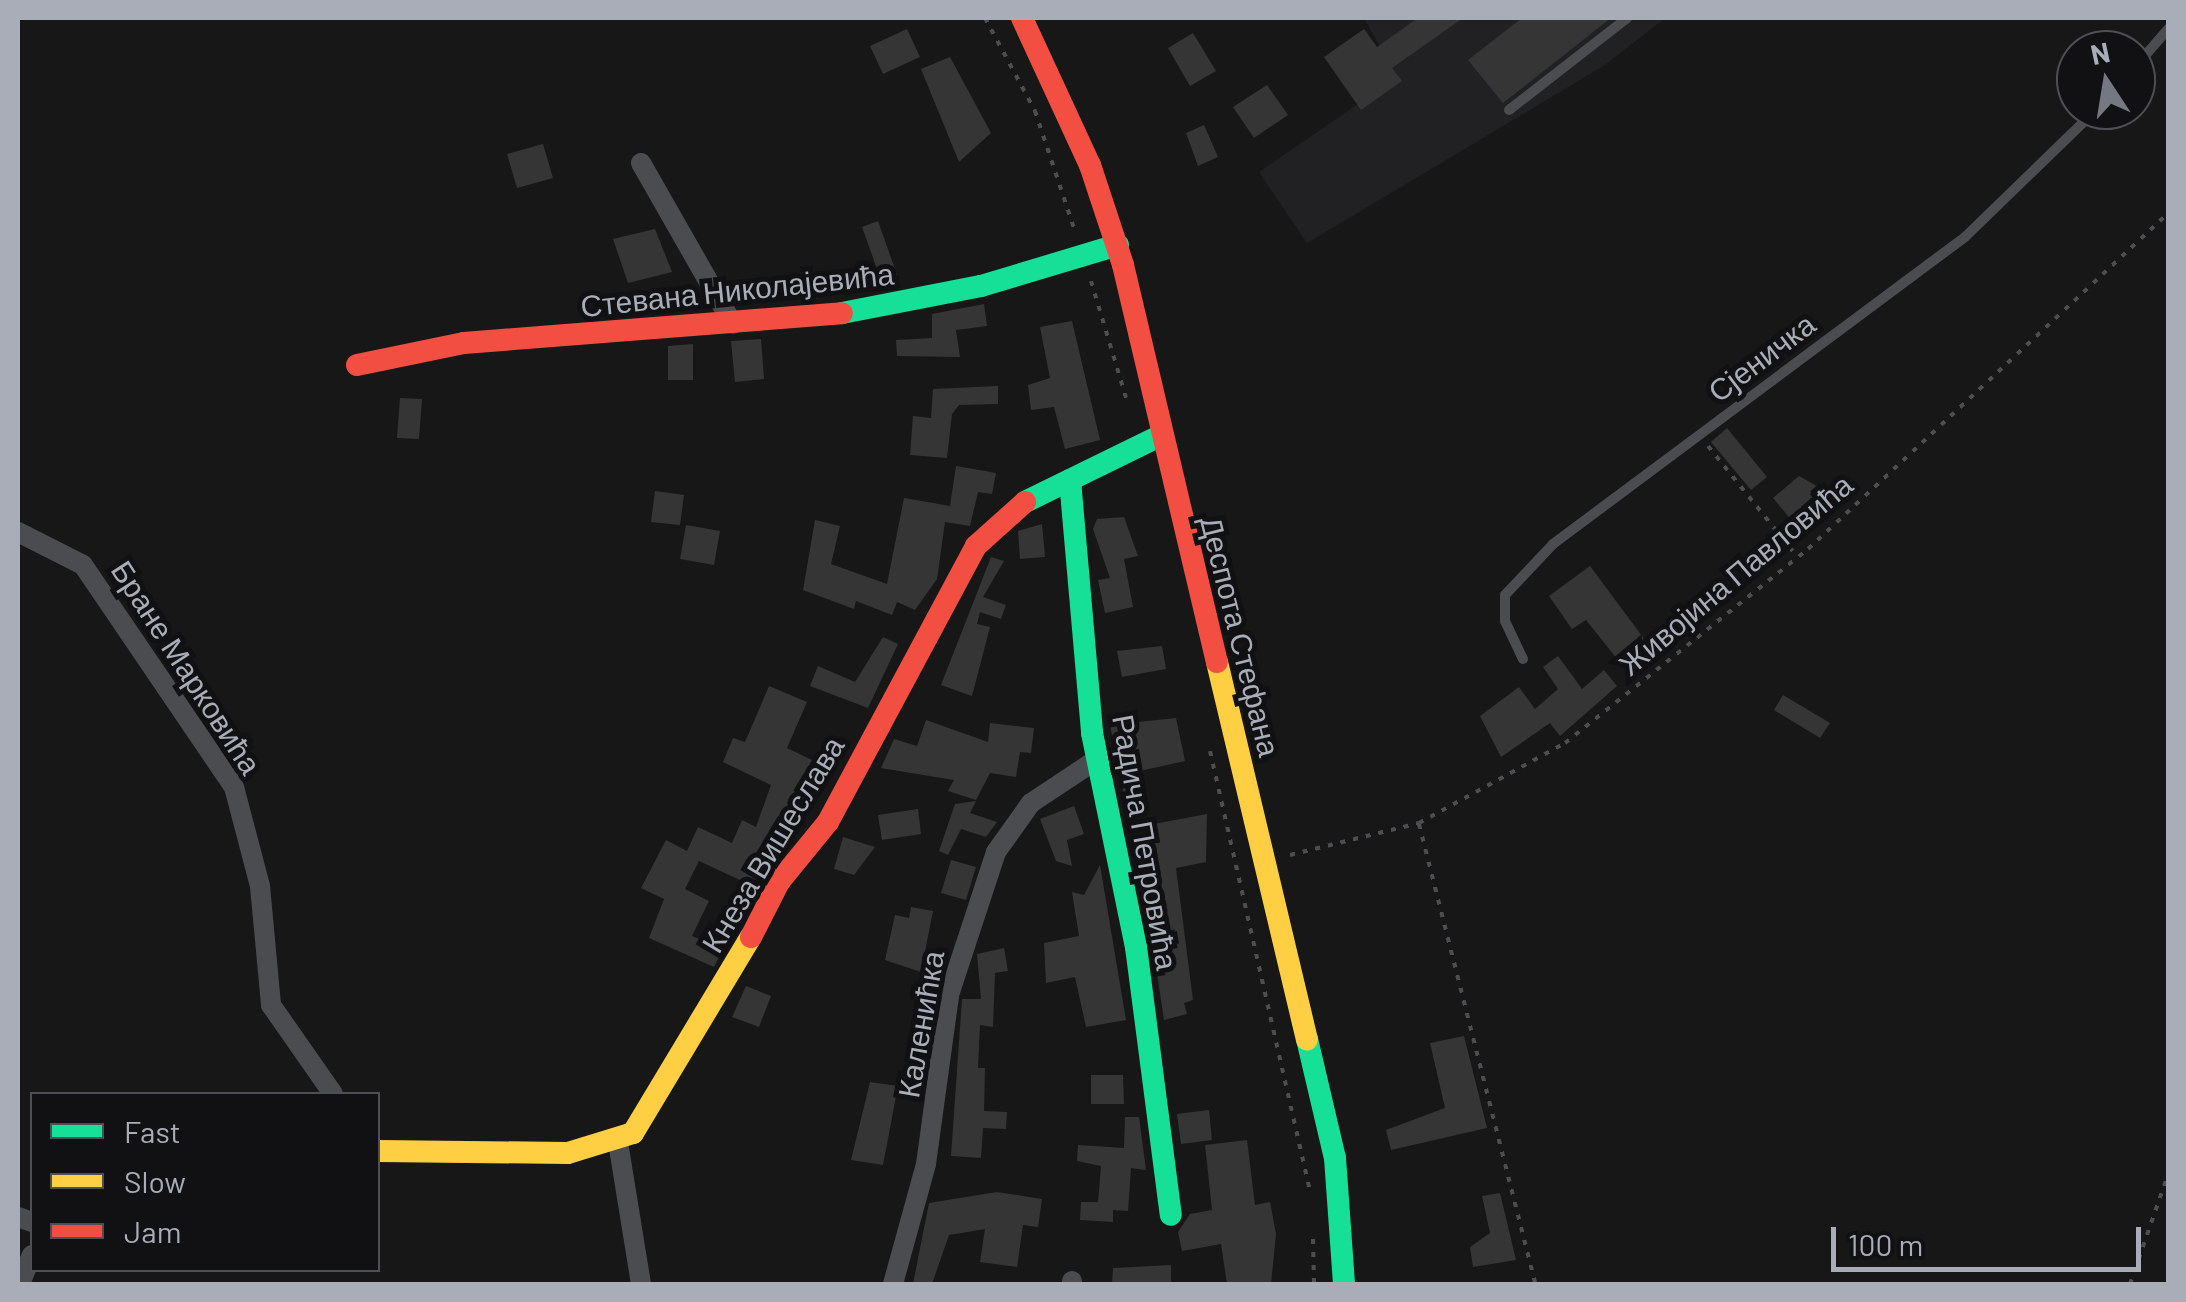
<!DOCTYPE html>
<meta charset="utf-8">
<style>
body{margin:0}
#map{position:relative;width:2186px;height:1302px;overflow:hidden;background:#171717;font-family:Barlow,sans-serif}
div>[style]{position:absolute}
.built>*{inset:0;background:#212123}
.building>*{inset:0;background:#353536}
.path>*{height:4px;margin-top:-2px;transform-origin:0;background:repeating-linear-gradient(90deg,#4d4e52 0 5px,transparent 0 13px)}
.lane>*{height:10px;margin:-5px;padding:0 5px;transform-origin:5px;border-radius:5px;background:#4b4c50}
.street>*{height:20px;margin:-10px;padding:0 10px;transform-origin:10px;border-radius:10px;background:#4b4c50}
.fast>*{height:22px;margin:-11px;padding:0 11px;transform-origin:11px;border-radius:11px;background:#16e098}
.slow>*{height:22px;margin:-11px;padding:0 11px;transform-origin:11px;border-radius:11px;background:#ffcf43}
.jam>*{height:22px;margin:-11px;padding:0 11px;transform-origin:11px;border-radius:11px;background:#f24e42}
span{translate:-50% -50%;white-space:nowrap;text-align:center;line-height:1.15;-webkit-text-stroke:10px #111113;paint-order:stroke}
.street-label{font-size:30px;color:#a8adb8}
.frame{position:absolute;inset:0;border:20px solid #a8adb8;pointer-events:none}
.legend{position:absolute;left:30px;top:1092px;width:350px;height:180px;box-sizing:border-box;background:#111113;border:2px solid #4d4f55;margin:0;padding:12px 18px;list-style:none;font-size:30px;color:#a8adb8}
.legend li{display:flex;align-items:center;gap:20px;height:50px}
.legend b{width:50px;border:2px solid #4d4f55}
.north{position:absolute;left:2056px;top:30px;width:100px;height:100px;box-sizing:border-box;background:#111113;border:2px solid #4d4f55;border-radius:50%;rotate:348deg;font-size:28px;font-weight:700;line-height:40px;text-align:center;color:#a8adb8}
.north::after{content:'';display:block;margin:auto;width:35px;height:45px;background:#757880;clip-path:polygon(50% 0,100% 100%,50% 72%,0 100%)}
.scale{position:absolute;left:1831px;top:1227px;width:310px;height:45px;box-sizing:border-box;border:5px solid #a8adb8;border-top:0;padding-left:12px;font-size:30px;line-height:35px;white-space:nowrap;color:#a8adb8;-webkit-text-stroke:8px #111113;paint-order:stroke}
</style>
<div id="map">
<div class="built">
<i style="clip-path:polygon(1364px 18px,1665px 18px,1605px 65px,1307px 243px,1259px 172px,1397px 77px)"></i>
</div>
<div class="building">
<i style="clip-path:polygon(1418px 18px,1463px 18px,1392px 68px,1402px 81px,1361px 110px,1324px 57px,1364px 29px,1377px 47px)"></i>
<i style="clip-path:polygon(1522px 18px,1611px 18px,1503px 103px,1468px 60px)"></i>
<i style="clip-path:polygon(907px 29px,920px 57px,883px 74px,870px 46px)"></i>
<i style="clip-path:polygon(1193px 33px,1216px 71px,1190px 86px,1168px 48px)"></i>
<i style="clip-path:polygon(950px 57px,991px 133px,959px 162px,921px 69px)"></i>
<i style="clip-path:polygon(1267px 85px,1288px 115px,1254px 138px,1233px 107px)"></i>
<i style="clip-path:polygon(1204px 125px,1218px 157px,1198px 166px,1186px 133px)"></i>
<i style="clip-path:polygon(543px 144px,553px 178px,517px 188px,507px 154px)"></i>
<i style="clip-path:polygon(878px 221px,897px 275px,881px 280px,862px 227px)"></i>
<i style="clip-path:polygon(655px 229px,672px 272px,628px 283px,613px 239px)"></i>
<i style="clip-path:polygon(984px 304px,987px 326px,956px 330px,960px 357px,897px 356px,896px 340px,932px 338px,932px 314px)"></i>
<i style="clip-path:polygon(1072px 321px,1100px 440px,1065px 449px,1054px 407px,1031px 410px,1028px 385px,1050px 378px,1040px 327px)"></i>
<i style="clip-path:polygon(761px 339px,764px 379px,735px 382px,731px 341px)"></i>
<i style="clip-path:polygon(693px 344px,693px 380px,668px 380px,668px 346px)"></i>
<i style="clip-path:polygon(998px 386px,998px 404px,959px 405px,952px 414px,947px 458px,910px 455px,913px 416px,931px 418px,933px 389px)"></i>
<i style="clip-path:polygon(400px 398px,422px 399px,419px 439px,397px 438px)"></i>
<i style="clip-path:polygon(1727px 428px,1767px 477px,1751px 490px,1711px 442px)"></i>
<i style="clip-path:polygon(956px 466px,996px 473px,992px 494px,978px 492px,970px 526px,945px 522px,937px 579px,915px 610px,897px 602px,892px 615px,856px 601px,854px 609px,803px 590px,815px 520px,840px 526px,831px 564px,887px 584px,904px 498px,950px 506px)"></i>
<i style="clip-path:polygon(1799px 476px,1831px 494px,1799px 529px,1773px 498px)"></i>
<i style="clip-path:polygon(655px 491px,684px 495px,680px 525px,651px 522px)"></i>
<i style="clip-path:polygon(1124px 517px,1138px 556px,1124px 559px,1133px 607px,1105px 613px,1098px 580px,1110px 578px,1093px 529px,1097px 519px)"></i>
<i style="clip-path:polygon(1042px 524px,1045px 557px,1020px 559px,1018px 531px)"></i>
<i style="clip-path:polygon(686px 525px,720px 531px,714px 565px,680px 559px)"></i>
<i style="clip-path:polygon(991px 557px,1004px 561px,983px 597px,1006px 605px,1001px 619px,980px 612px,977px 624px,990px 627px,972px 696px,941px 685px)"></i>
<i style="clip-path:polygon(1590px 566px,1648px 644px,1622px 665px,1586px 620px,1572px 629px,1549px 596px)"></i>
<i style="clip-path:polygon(883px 637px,898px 644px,868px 708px,810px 686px,818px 666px,855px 682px)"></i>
<i style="clip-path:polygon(1162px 646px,1166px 669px,1122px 677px,1117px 651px)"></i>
<i style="clip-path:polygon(1558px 656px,1582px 689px,1604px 670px,1617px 686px,1560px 736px,1550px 723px,1501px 757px,1480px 716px,1519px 687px,1535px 709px,1558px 689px,1543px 667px)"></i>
<i style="clip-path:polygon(769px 686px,807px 702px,787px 748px,818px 763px,799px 802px,808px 806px,802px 824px,784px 817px,755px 887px,699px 861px,685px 889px,709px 901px,692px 936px,723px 949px,714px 967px,649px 938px,664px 899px,641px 888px,666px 840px,687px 851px,698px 827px,732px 843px,742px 820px,756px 827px,771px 785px,723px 762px,733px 738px,745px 742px)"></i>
<i style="clip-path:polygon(1783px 695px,1830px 723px,1820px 738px,1774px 710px)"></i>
<i style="clip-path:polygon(1176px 718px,1185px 761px,1135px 772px,1144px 817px,1129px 820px,1110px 725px)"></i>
<i style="clip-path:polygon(926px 720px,988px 742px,990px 723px,1034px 728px,1031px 753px,1020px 752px,1016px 777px,990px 773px,976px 800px,948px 791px,954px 780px,881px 768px,894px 739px,917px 746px)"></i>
<i style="clip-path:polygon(976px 801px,970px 813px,997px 822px,986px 837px,961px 829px,948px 855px,939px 851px,955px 804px)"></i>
<i style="clip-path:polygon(1074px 806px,1084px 834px,1067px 840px,1072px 866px,1056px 861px,1040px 819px)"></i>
<i style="clip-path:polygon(918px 809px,921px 834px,882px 840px,878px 815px)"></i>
<i style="clip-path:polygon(1207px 814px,1206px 862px,1176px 868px,1193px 1000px,1184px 1003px,1187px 1014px,1164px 1020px,1146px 900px,1164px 897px,1149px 825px)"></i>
<i style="clip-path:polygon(843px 837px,875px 847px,854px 875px,834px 869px)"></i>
<i style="clip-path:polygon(951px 860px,976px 867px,966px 900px,941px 893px)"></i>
<i style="clip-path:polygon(1100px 865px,1126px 1020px,1086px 1027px,1075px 977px,1046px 983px,1044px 943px,1079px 936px,1072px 892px,1084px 895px)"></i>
<i style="clip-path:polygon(911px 907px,933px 911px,921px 972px,885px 960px,895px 915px,909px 918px)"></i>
<i style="clip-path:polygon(1004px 948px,1008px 971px,995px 973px,993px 1027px,980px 1025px,978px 1068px,985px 1068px,984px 1111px,1007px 1112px,1006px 1129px,983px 1128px,981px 1158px,951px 1156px,962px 999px,981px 999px,977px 954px)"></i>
<i style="clip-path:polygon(746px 986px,771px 996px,759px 1027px,732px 1017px)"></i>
<i style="clip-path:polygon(1464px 1036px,1487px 1128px,1391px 1150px,1386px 1130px,1445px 1108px,1430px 1043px)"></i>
<i style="clip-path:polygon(1091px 1075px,1123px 1075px,1124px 1104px,1091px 1104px)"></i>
<i style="clip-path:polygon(870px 1082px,898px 1086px,883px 1165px,851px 1160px)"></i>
<i style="clip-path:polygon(1209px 1110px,1212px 1140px,1181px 1144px,1177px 1114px)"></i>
<i style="clip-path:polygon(1125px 1117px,1139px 1117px,1146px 1170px,1131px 1168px,1128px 1211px,1113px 1210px,1113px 1222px,1080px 1220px,1081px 1202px,1098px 1202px,1101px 1166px,1077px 1161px,1078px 1145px,1124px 1148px)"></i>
<i style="clip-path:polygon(1247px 1140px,1255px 1205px,1270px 1202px,1276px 1234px,1271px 1284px,1227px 1284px,1221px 1244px,1182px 1251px,1178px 1232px,1190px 1214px,1212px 1210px,1205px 1145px)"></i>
<i style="clip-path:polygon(997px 1192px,1042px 1199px,1038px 1227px,1023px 1225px,1017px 1267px,980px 1262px,985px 1229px,949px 1235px,932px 1284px,913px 1284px,929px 1203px)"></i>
<i style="clip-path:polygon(1500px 1193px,1516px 1260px,1473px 1267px,1470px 1247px,1490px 1233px,1482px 1196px)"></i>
<i style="clip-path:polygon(1171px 1265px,1171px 1284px,1112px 1284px,1113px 1268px)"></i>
</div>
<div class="path">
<i style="left:985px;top:18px;width:106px;rotate:61.7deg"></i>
<i style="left:1035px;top:111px;width:130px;rotate:71.6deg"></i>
<i style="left:1091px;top:281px;width:125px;rotate:73.3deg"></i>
<i style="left:1708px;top:446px;width:140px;rotate:51.1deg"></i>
<i style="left:1210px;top:751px;width:450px;rotate:77.2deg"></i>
<i style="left:1419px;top:824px;width:474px;rotate:75.8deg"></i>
<i style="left:1290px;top:855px;width:133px;rotate:-13.9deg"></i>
<i style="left:1419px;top:823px;width:166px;rotate:-28.7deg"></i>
<i style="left:1565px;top:743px;width:311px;rotate:-38.6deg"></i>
<i style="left:1808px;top:549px;width:492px;rotate:-43deg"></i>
<i style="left:1313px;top:1239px;width:45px;rotate:88.7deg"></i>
<i style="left:2130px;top:1284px;width:116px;rotate:-70.9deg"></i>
</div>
<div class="lane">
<i style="left:2136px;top:66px;width:49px;rotate:-49.1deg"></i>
<i style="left:1509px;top:110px;width:150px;rotate:-37.9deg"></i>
<i style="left:1523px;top:659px;width:42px;rotate:-115.3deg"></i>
<i style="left:1505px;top:621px;width:26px;rotate:-90deg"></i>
<i style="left:1505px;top:595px;width:70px;rotate:-46.7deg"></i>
<i style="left:1553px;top:544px;width:514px;rotate:-36.69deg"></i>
<i style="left:1965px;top:237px;width:182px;rotate:-44.1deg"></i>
</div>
<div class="street">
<i style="left:641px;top:163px;width:185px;rotate:60.3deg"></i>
<i style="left:18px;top:532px;width:73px;rotate:26.9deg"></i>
<i style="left:83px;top:565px;width:268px;rotate:55.8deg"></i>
<i style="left:234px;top:787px;width:102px;rotate:75.3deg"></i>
<i style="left:260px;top:886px;width:120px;rotate:84.7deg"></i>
<i style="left:271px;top:1005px;width:108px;rotate:55.1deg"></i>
<i style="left:618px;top:1142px;width:144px;rotate:80.8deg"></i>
<i style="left:18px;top:1217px;width:15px;rotate:20deg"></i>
<i style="left:1072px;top:1281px;width:3px;rotate:90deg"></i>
<i style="left:20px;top:1284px;width:31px;rotate:-68deg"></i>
<i style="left:893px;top:1284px;width:124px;rotate:-74.6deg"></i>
<i style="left:926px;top:1164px;width:171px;rotate:-82.2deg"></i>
<i style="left:949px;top:995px;width:151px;rotate:-71.8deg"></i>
<i style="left:996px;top:852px;width:60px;rotate:-54.5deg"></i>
<i style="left:1031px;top:803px;width:78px;rotate:-33.5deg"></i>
</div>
<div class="fast">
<i style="left:842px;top:313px;width:142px;rotate:-11deg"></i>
<i style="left:981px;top:286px;width:143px;rotate:-16.7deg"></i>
<i style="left:1070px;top:480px;width:254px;rotate:85deg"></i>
<i style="left:1092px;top:733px;width:218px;rotate:78.4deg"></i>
<i style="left:1136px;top:947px;width:270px;rotate:82.6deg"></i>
<i style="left:1025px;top:502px;width:153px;rotate:-26.1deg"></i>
<i style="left:1307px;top:1039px;width:122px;rotate:76.8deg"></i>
<i style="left:1335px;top:1158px;width:126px;rotate:85.9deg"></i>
</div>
<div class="slow">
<i style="left:1217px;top:662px;width:388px;rotate:76.6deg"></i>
<i style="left:378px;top:1151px;width:190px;rotate:0.6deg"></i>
<i style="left:568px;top:1153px;width:68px;rotate:-17.1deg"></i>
<i style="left:633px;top:1133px;width:229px;rotate:-59deg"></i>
</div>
<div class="jam">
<i style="left:1022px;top:18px;width:162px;rotate:65.2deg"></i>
<i style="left:1090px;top:165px;width:105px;rotate:71.7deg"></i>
<i style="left:1123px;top:265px;width:408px;rotate:76.7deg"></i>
<i style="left:357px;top:365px;width:109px;rotate:-11.6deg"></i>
<i style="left:464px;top:343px;width:379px;rotate:-4.5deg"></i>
<i style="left:751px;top:937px;width:62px;rotate:-63deg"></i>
<i style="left:779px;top:882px;width:77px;rotate:-50.8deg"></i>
<i style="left:828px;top:822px;width:313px;rotate:-61.8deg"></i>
<i style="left:976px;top:546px;width:66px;rotate:-41.9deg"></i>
</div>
<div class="street-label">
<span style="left:737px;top:289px;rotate:-6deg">Стевана Николајевића</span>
<span style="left:1761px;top:357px;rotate:-37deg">Сјеничка</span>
<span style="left:1735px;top:574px;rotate:-40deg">Живојина Павловића</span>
<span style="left:1241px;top:636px;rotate:76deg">Деспота Стефана</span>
<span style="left:187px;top:667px;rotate:57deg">Бране Марковића</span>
<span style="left:1146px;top:842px;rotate:80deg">Радича Петровића</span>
<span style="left:772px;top:844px;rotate:-59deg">Кнеза Вишеслава</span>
<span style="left:920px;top:1024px;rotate:-80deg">Каленићка</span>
</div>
<div class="frame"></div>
<ul class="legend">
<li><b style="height:12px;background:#16e098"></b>Fast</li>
<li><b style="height:12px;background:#ffcf43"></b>Slow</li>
<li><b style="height:12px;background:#f24e42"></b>Jam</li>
</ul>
<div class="north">N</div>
<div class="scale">100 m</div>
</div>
